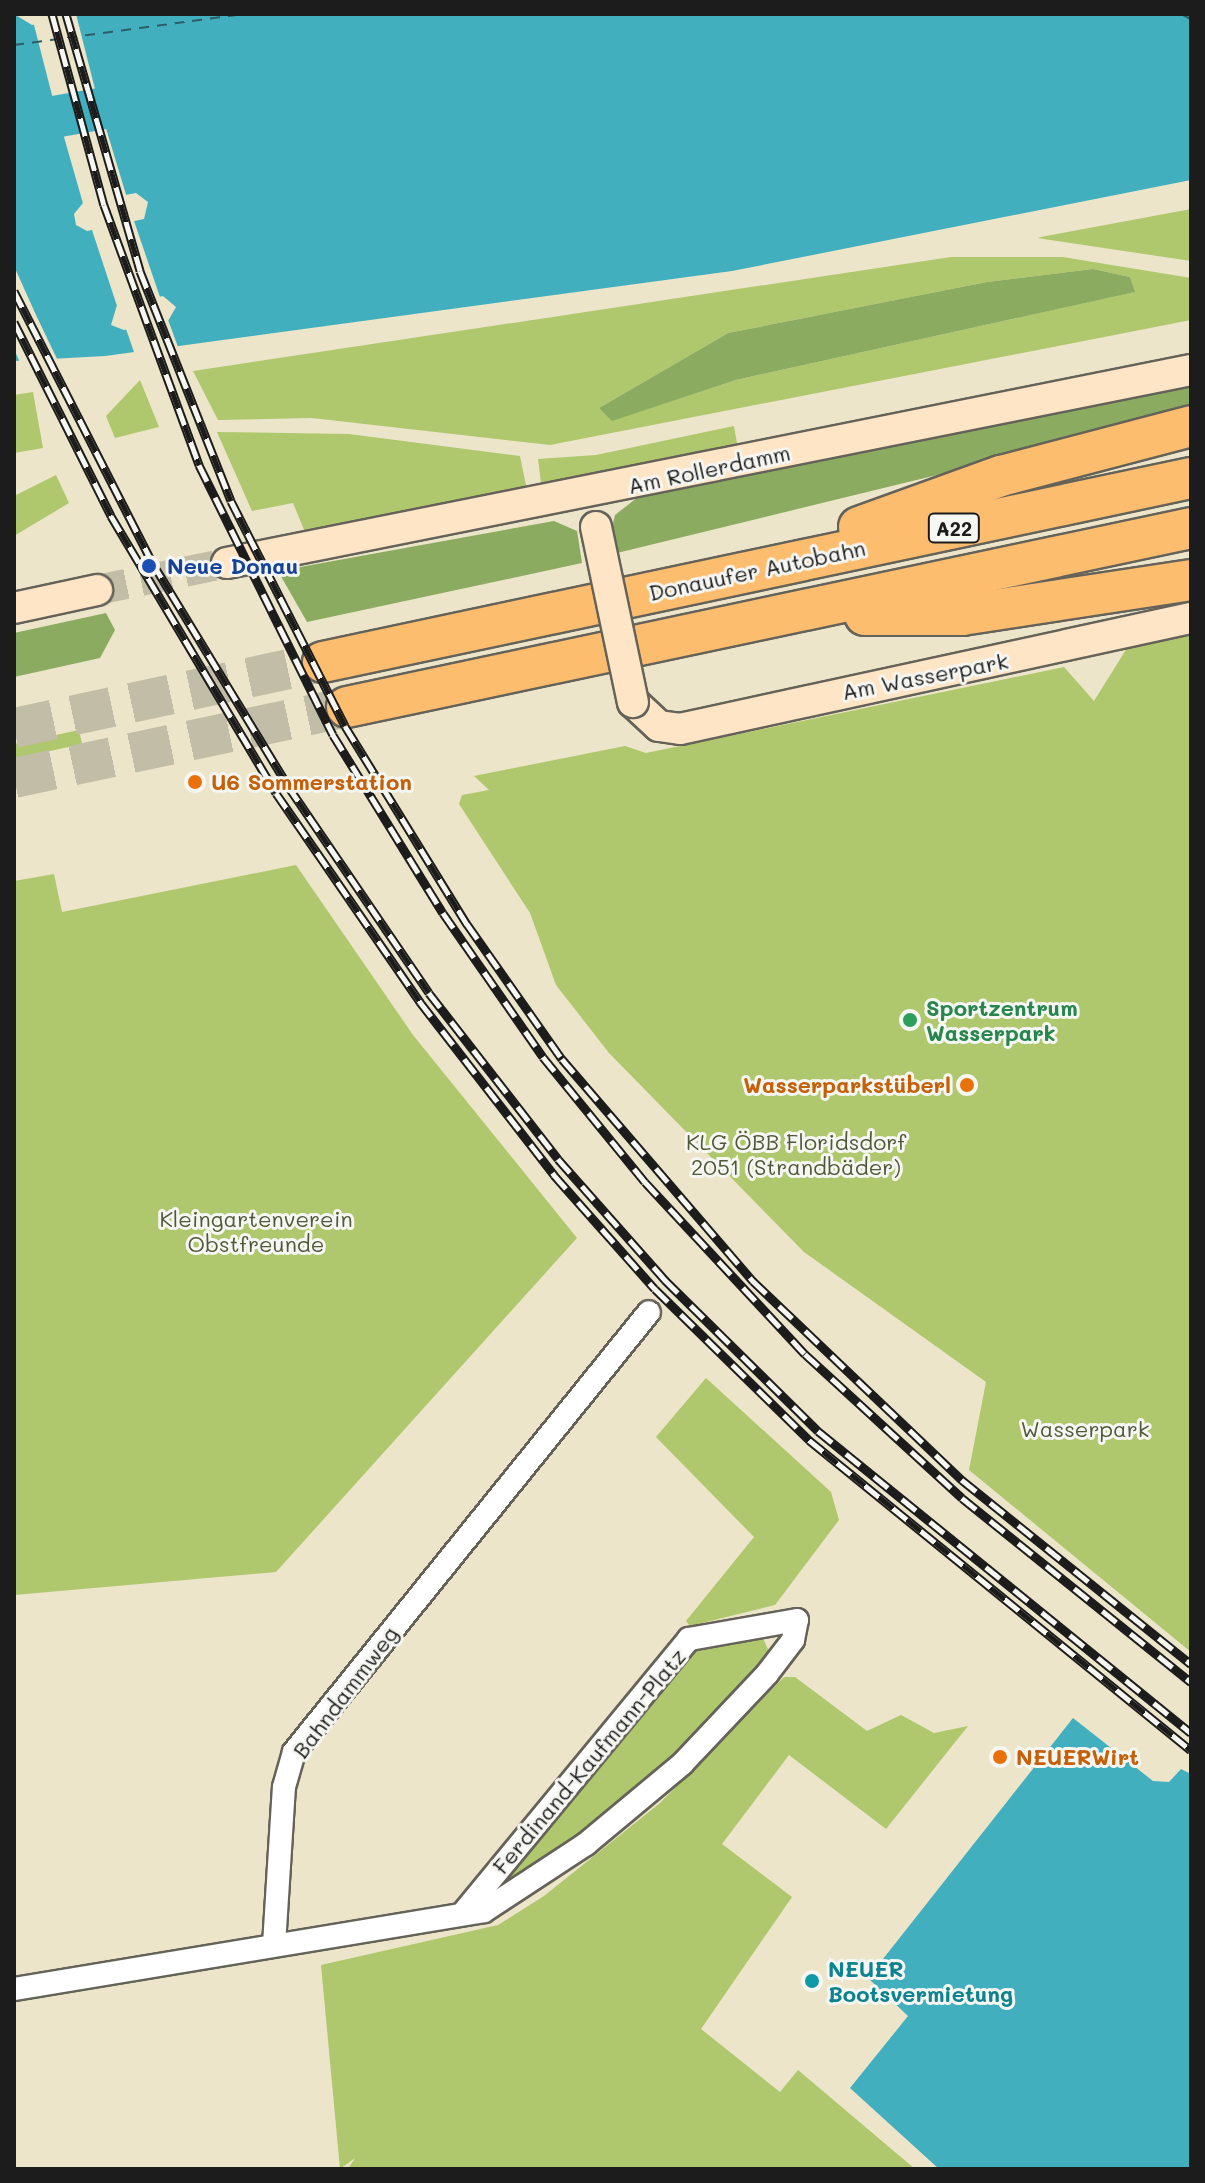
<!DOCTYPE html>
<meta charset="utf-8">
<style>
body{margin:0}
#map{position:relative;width:1205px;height:2183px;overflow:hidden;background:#ece5c9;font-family:Mali,sans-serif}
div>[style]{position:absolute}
.green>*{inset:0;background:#afc76d}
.forest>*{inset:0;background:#8bac60}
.water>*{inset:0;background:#42afbf}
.pier>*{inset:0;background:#ece5c9}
.river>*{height:42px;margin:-21px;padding:0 21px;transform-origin:21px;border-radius:21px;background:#42afbf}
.ferry>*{height:2px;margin-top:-1px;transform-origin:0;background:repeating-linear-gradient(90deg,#2d5e65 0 10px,transparent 0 18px)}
.secondary-tunnel>*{height:30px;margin-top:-15px;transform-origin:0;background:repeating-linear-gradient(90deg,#c2bda6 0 30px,transparent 0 45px)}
.highway-tunnel>*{height:40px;margin-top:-20px;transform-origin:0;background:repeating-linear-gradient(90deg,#c2bda6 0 40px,transparent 0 60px)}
.roads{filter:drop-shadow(2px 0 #656259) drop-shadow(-2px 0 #656259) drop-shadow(0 2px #656259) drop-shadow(0 -2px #656259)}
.street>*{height:22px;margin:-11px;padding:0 11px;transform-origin:11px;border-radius:11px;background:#fff}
.secondary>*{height:30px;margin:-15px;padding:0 15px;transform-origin:15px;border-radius:15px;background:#fee5c5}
.highway>*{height:40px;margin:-20px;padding:0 20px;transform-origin:20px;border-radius:20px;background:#fcbd6f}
.rail>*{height:9px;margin-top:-4.5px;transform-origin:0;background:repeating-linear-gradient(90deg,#f6f6f2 0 18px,#1c1c1c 0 36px);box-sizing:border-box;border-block:2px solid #1c1c1c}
.bridges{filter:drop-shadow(2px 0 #656259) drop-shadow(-2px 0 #656259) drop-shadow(0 2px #656259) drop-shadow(0 -2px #656259)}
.secondary-bridge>*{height:30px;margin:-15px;padding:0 15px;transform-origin:15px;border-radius:15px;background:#fee5c5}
.dots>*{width:22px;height:22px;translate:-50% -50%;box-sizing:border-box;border:4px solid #f6f6f2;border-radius:50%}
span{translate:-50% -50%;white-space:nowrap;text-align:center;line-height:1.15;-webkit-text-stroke:6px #f6f6f2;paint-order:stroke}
.shield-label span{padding:2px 6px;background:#f6f6f2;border:2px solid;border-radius:6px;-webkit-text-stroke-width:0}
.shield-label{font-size:20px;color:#1c1c1c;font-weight:700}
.street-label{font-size:22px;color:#1c1c1c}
.transit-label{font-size:22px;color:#164399;font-weight:700}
.left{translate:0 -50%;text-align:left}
.food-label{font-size:22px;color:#c56008;font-weight:700}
.right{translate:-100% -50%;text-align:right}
.leisure-label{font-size:22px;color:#27864d;font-weight:700}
.park-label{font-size:22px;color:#4f5838}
.culture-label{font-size:22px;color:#0d838f;font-weight:700}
.frame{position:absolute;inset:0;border:16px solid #1c1c1c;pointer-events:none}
</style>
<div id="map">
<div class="green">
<i style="clip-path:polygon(1191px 209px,1191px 261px,1037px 238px,1046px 236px)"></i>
<i style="clip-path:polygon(evenodd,951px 257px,1063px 257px,1191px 278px,1191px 320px,550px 445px,312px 418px,218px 420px,193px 371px,951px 257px,1093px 269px,1130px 277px,1134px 292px,736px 380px,613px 420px,599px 408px,728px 333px,987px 282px,1093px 269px)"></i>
<i style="clip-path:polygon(140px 380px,159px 427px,115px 438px,106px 416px)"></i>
<i style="clip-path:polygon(33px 392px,43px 448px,14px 453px,14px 395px)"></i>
<i style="clip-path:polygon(734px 426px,738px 449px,542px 491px,538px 459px,596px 455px)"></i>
<i style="clip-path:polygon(217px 432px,349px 434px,520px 456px,527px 490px,307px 537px,293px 503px,252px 511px)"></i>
<i style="clip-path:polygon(56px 475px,69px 503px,14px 536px,14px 496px)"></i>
<i style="clip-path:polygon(1191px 618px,1191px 1652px,969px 1470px,986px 1382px,804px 1252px,609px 1053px,556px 985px,530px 913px,459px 804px,462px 795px,489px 790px,474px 776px,625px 746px,646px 753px,1064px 667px,1094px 701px,1137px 632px)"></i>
<i style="clip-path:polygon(79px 730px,82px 744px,14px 759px,14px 744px)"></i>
<i style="clip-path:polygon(296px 865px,413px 1035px,577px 1238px,276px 1572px,14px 1595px,14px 881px,54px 874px,62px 912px)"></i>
<i style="clip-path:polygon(706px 1378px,831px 1492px,839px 1520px,775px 1605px,690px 1626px,686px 1621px,754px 1537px,656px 1437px)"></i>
<i style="clip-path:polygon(760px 1632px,772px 1658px,722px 1718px,590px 1829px,493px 1895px,691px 1652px)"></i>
<i style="clip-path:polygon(784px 1677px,795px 1677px,867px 1731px,901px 1715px,934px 1733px,968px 1726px,886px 1829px,789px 1755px,722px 1844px,792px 1897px,701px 2029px,780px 2092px,798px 2070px,915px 2169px,348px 2169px,355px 2158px,340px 2169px,321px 1965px,498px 1925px,544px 1896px,660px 1803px)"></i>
</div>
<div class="forest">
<i style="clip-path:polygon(1093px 269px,1130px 277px,1135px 292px,736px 380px,612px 421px,599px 408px,728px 333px,987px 282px)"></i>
<i style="clip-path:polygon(1191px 385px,1191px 413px,617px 553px,611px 532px,615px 515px,638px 497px)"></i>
<i style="clip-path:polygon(554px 521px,577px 531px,582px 563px,307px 622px,278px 571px)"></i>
<i style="clip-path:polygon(106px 613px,115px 630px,100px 658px,14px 677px,14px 633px)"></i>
</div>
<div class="water">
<i style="clip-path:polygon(evenodd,14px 14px,32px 25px,83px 14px,1191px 14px,1191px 180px,732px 271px,105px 356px,14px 361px,14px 14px,96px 93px,111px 101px,103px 118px,58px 128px,45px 118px,50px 104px,96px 93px,14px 14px,136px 193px,148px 202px,144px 219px,87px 231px,76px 225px,74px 214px,83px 203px,136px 193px,14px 14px,163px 296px,176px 307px,168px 321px,124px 330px,111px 325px,117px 305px,163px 296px)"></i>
<i style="clip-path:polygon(1073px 1718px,1153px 1781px,1169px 1782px,1181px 1769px,1191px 1774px,1191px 2169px,939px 2169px,850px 2088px,908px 2016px,868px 1978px)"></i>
</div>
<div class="pier">
<i style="clip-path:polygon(76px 14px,97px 97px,55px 107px,33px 21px)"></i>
<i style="clip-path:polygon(102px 115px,127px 198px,84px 207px,60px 123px)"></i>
<i style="clip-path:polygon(133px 218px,161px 300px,118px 309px,91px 227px)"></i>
<i style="clip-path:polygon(14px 266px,36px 315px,59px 363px,21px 365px,14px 349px)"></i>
<i style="clip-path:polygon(167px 317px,178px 347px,135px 355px,125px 326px)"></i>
</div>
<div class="river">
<i style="left:14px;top:124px;width:155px;rotate:-10deg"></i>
</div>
<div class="ferry">
<i style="left:1181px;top:14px;width:11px;rotate:27deg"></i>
<i style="left:14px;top:45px;width:230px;rotate:-7.7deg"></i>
</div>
<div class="secondary-tunnel">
<i style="left:97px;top:590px;width:133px;rotate:-11.7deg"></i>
</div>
<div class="highway-tunnel">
<i style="left:14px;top:728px;width:316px;rotate:-12.1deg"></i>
<i style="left:14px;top:778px;width:340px;rotate:-12deg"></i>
</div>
<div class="roads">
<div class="street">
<i style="left:274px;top:1945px;width:158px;rotate:-86.4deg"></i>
<i style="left:284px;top:1787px;width:36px;rotate:-74deg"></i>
<i style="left:294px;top:1752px;width:565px;rotate:-51.1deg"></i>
<i style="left:14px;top:1989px;width:476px;rotate:-9.4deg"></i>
<i style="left:484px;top:1911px;width:122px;rotate:-33.3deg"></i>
<i style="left:586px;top:1844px;width:125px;rotate:-39.8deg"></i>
<i style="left:682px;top:1764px;width:124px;rotate:-46.6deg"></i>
<i style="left:767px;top:1674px;width:43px;rotate:-52.6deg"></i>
<i style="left:793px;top:1640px;width:20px;rotate:-79deg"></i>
<i style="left:797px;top:1620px;width:110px;rotate:170deg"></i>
<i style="left:689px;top:1639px;width:352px;rotate:129.5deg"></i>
</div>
<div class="secondary">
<i style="left:227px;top:563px;width:983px;rotate:-11.32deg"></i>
<i style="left:14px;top:608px;width:85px;rotate:-12.2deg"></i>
<i style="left:633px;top:702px;width:35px;rotate:43deg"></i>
<i style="left:659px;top:726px;width:21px;rotate:8deg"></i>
<i style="left:680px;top:729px;width:523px;rotate:-12.26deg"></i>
</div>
<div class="highway">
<i style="left:859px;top:527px;width:151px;rotate:-19.8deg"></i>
<i style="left:1001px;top:476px;width:196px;rotate:-14.7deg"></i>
<i style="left:865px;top:615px;width:97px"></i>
<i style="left:962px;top:615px;width:232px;rotate:-8.7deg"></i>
<i style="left:323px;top:662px;width:887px;rotate:-11.97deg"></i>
<i style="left:347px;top:707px;width:863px;rotate:-11.97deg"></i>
</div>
</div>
<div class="rail">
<i style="left:52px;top:14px;width:198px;rotate:74.8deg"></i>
<i style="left:104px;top:205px;width:277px;rotate:69.9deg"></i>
<i style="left:199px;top:465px;width:301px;rotate:63.6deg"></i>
<i style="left:333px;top:735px;width:209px;rotate:58.3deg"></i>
<i style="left:443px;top:913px;width:175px;rotate:55.2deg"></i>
<i style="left:543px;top:1057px;width:161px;rotate:50.8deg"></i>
<i style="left:645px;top:1182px;width:235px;rotate:47.1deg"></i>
<i style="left:805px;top:1354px;width:213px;rotate:42.5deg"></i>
<i style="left:962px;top:1498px;width:294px;rotate:38.8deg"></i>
<i style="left:66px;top:14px;width:267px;rotate:73.9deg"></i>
<i style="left:140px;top:271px;width:247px;rotate:68.4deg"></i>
<i style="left:231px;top:501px;width:252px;rotate:63.1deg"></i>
<i style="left:345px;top:726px;width:233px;rotate:58.4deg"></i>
<i style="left:467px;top:924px;width:165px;rotate:54.9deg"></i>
<i style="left:562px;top:1059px;width:293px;rotate:49.3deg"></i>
<i style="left:753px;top:1281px;width:289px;rotate:43.6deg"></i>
<i style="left:962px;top:1480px;width:294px;rotate:38.8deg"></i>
<i style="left:14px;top:291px;width:304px;rotate:63deg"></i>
<i style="left:152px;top:562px;width:262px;rotate:58.7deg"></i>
<i style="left:288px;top:786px;width:250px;rotate:55.7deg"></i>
<i style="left:429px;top:993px;width:210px;rotate:52.1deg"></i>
<i style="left:558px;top:1159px;width:162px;rotate:48.5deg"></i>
<i style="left:665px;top:1280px;width:215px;rotate:44.6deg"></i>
<i style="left:818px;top:1431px;width:480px;rotate:39deg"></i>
<i style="left:14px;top:322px;width:217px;rotate:63.4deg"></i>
<i style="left:111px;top:516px;width:322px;rotate:59.2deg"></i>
<i style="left:276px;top:793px;width:254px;rotate:55.4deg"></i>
<i style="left:420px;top:1002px;width:219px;rotate:52.2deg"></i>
<i style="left:554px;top:1175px;width:152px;rotate:48.5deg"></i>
<i style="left:655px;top:1289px;width:216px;rotate:44.4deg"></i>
<i style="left:809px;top:1440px;width:492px;rotate:39.1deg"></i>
</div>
<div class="bridges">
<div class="secondary-bridge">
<i style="left:596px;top:527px;width:179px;rotate:78.1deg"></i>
</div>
</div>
<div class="dots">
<i style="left:149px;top:566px;background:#1a4fb4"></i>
<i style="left:195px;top:782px;background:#e8710a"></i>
<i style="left:910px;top:1020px;background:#2e9e5b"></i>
<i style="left:967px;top:1085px;background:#e8710a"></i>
<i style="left:1000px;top:1757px;background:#e8710a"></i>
<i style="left:812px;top:1981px;background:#0f9aa8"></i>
</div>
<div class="shield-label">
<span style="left:954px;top:528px">A22</span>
</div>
<div class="street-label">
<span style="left:709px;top:469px;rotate:-12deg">Am Rollerdamm</span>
<span style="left:757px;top:570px;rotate:-12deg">Donauufer Autobahn</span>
<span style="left:925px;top:676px;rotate:-11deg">Am Wasserpark</span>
<span style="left:345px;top:1692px;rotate:-53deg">Bahndammweg</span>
<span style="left:589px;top:1761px;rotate:-50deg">Ferdinand-Kaufmann-Platz</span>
</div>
<div class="transit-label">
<span class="left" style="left:167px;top:566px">Neue Donau</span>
</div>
<div class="food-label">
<span class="left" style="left:211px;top:782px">U6 Sommerstation</span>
<span class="right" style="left:951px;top:1085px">Wasserparkstüberl</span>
<span class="left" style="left:1016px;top:1757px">NEUERWirt</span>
</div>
<div class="leisure-label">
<span class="left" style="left:926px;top:1020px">Sportzentrum<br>Wasserpark</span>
</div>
<div class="park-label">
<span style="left:796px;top:1154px">KLG ÖBB Floridsdorf<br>2051 (Strandbäder)</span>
<span style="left:256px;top:1231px">Kleingartenverein<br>Obstfreunde</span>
<span style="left:1085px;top:1429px">Wasserpark</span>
</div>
<div class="culture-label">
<span class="left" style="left:828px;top:1981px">NEUER<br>Bootsvermietung</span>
</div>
<div class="frame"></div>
</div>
